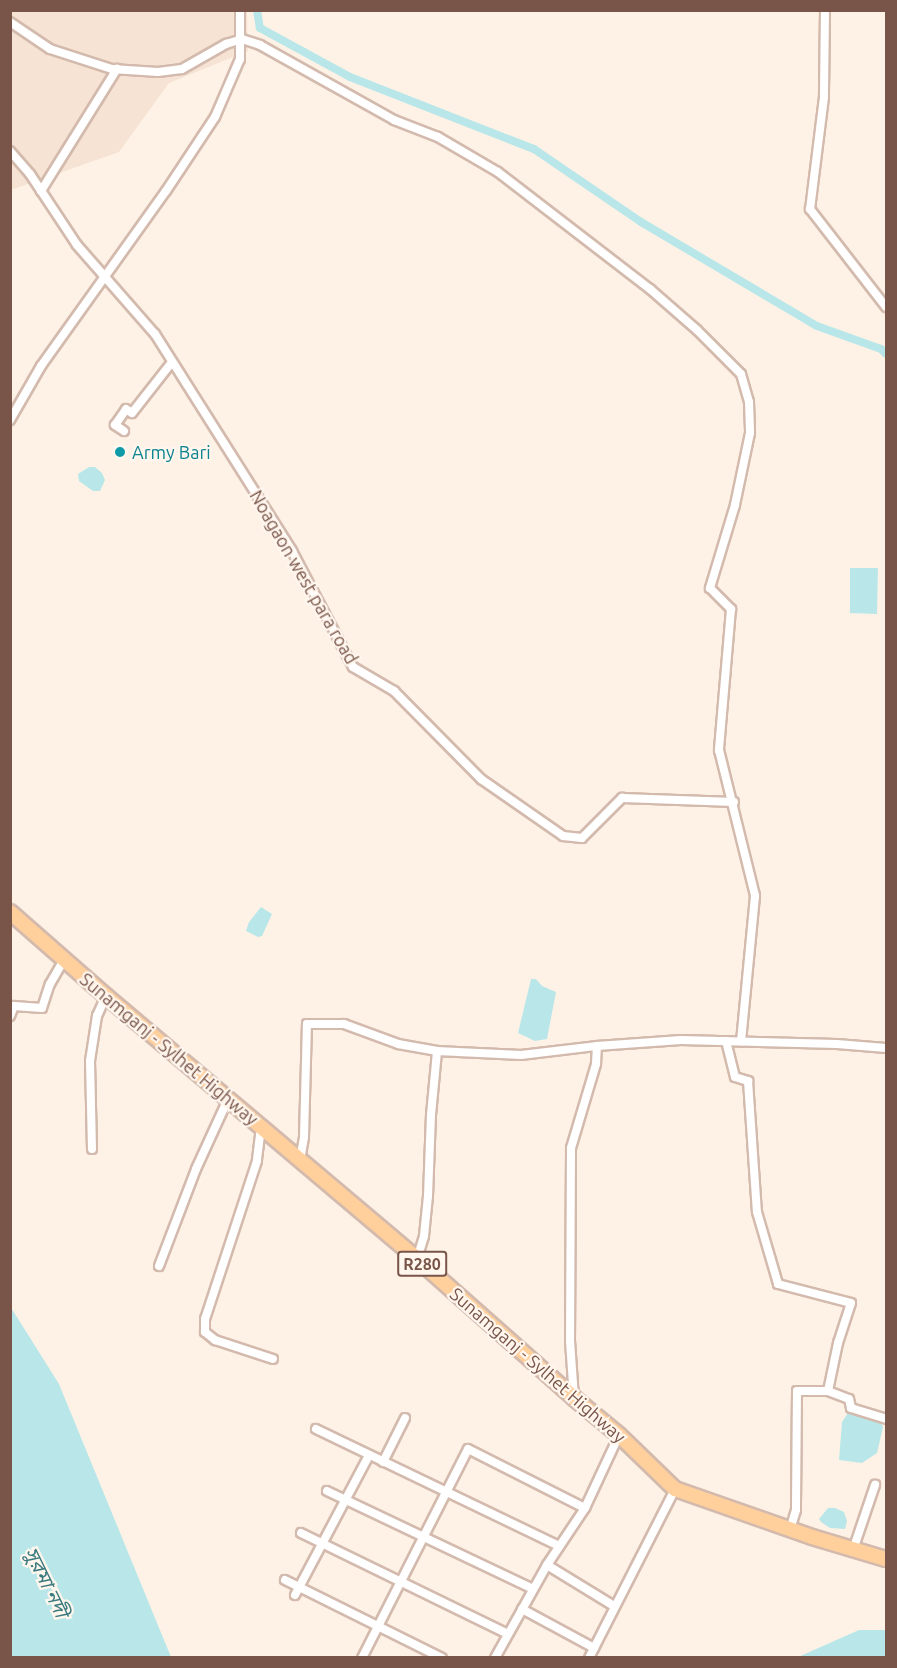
<!DOCTYPE html>
<meta charset="utf-8">
<style>
body{margin:0}
#map{position:relative;width:897px;height:1668px;overflow:hidden;background:#fef2e6;font-family:Ubuntu,"Noto Sans Bengali",sans-serif}
div>[style]{position:absolute}
.residential>*{inset:0;background:#f6e3d4}
.water>*{inset:0;background:#b9e7e9}
.canal>*{height:8px;margin:-4px;padding:0 4px;transform-origin:4px;border-radius:4px;background:#b9e7e9}
.roads{filter:drop-shadow(2px 0 #d3baad) drop-shadow(-2px 0 #d3baad) drop-shadow(0 2px #d3baad) drop-shadow(0 -2px #d3baad)}
.street>*{height:8px;margin:-4px;padding:0 4px;transform-origin:4px;border-radius:4px;background:#fff}
.primary>*{height:14px;margin:-7px;padding:0 7px;transform-origin:7px;border-radius:7px;background:#ffcf9c}
.dots>*{width:16px;height:16px;translate:-50% -50%;box-sizing:border-box;border:3px solid #fff6ee;border-radius:50%}
span{translate:-50% -50%;white-space:nowrap;text-align:center;line-height:1.15;-webkit-text-stroke:4.5px #fff6ee;paint-order:stroke}
.shield-label span{padding:2px 4px;background:#fff6ee;border:2px solid;border-radius:4px;-webkit-text-stroke-width:0}
.shield-label{font-size:16px;color:#795549;font-weight:700}
.culture-label{font-size:18px;color:#0d838f}
.left{translate:0 -50%;text-align:left}
.street-label{font-size:18px;color:#795549}
.water-label{font-size:20px;color:#3b7b7f;font-style:italic}
.frame{position:absolute;inset:0;border:12px solid #795549;pointer-events:none}
</style>
<div id="map">
<div class="residential">
<i style="clip-path:polygon(10px 11px,247px 11px,248px 51px,169px 83px,119px 152px,11px 190px)"></i>
</div>
<div class="water">
<i style="clip-path:polygon(89px 467px,95px 467px,102px 473px,105px 480px,100px 491px,93px 491px,79px 481px,78px 474px)"></i>
<i style="clip-path:polygon(850px 568px,878px 568px,877px 614px,850px 613px)"></i>
<i style="clip-path:polygon(261px 907px,272px 914px,262px 936px,258px 937px,246px 931px,249px 922px)"></i>
<i style="clip-path:polygon(531px 979px,536px 979px,542px 986px,556px 992px,547px 1039px,535px 1041px,518px 1033px)"></i>
<i style="clip-path:polygon(10px 1306px,59px 1384px,171px 1657px,11px 1657px)"></i>
<i style="clip-path:polygon(848px 1413px,879px 1419px,883px 1427px,877px 1453px,862px 1463px,839px 1460px,842px 1422px)"></i>
<i style="clip-path:polygon(828px 1508px,835px 1508px,844px 1512px,847px 1521px,845px 1529px,830px 1528px,821px 1522px,819px 1519px)"></i>
<i style="clip-path:polygon(859px 1630px,886px 1630px,886px 1657px,798px 1657px)"></i>
</div>
<div class="canal">
<i style="left:257px;top:10px;width:18px;rotate:81deg"></i>
<i style="left:260px;top:28px;width:102px;rotate:28.6deg"></i>
<i style="left:350px;top:77px;width:198px;rotate:21.4deg"></i>
<i style="left:534px;top:149px;width:130px;rotate:34.3deg"></i>
<i style="left:641px;top:222px;width:204px;rotate:30.6deg"></i>
<i style="left:817px;top:326px;width:68px;rotate:19.8deg"></i>
<i style="left:881px;top:349px;width:7px;rotate:45deg"></i>
</div>
<div class="roads">
<div class="street">
<i style="left:825px;top:10px;width:87px;rotate:90.7deg"></i>
<i style="left:824px;top:97px;width:113px;rotate:97.1deg"></i>
<i style="left:810px;top:209px;width:124px;rotate:52.2deg"></i>
<i style="left:10px;top:22px;width:48px;rotate:34deg"></i>
<i style="left:50px;top:49px;width:65px;rotate:17.9deg"></i>
<i style="left:112px;top:69px;width:46px;rotate:3.7deg"></i>
<i style="left:158px;top:72px;width:24px;rotate:-7deg"></i>
<i style="left:182px;top:69px;width:51px;rotate:-29.6deg"></i>
<i style="left:226px;top:44px;width:17px;rotate:-17deg"></i>
<i style="left:242px;top:39px;width:19px;rotate:18deg"></i>
<i style="left:260px;top:45px;width:154px;rotate:29.2deg"></i>
<i style="left:394px;top:120px;width:47px;rotate:21.1deg"></i>
<i style="left:438px;top:137px;width:69px;rotate:30.3deg"></i>
<i style="left:498px;top:172px;width:192px;rotate:37.6deg"></i>
<i style="left:650px;top:289px;width:62px;rotate:41.1deg"></i>
<i style="left:697px;top:330px;width:62px;rotate:45deg"></i>
<i style="left:741px;top:374px;width:29px;rotate:74deg"></i>
<i style="left:749px;top:402px;width:31px;rotate:88deg"></i>
<i style="left:750px;top:433px;width:74px;rotate:101.8deg"></i>
<i style="left:735px;top:505px;width:87px;rotate:106.8deg"></i>
<i style="left:710px;top:588px;width:30px;rotate:45deg"></i>
<i style="left:731px;top:609px;width:142px;rotate:94.9deg"></i>
<i style="left:719px;top:750px;width:150px;rotate:76.1deg"></i>
<i style="left:755px;top:896px;width:146px;rotate:95.5deg"></i>
<i style="left:10px;top:151px;width:30px;rotate:49deg"></i>
<i style="left:30px;top:174px;width:85px;rotate:56.5deg"></i>
<i style="left:77px;top:245px;width:118px;rotate:48.8deg"></i>
<i style="left:155px;top:334px;width:257px;rotate:57.7deg"></i>
<i style="left:292px;top:551px;width:131px;rotate:62.3deg"></i>
<i style="left:353px;top:667px;width:48px;rotate:30.3deg"></i>
<i style="left:394px;top:691px;width:124px;rotate:45.3deg"></i>
<i style="left:481px;top:779px;width:100px;rotate:34.8deg"></i>
<i style="left:563px;top:836px;width:19px;rotate:6deg"></i>
<i style="left:582px;top:838px;width:57px;rotate:-45deg"></i>
<i style="left:622px;top:798px;width:112px;rotate:2deg"></i>
<i style="left:41px;top:191px;width:144px;rotate:-58.1deg"></i>
<i style="left:10px;top:420px;width:62px;rotate:-60.1deg"></i>
<i style="left:41px;top:366px;width:215px;rotate:-54.5deg"></i>
<i style="left:166px;top:191px;width:89px;rotate:-56.5deg"></i>
<i style="left:215px;top:117px;width:63px;rotate:-66.7deg"></i>
<i style="left:240px;top:59px;width:49px;rotate:-90deg"></i>
<i style="left:124px;top:431px;width:11px;rotate:-146deg"></i>
<i style="left:115px;top:425px;width:19px;rotate:-55deg"></i>
<i style="left:126px;top:409px;width:7px;rotate:34deg"></i>
<i style="left:132px;top:413px;width:65px;rotate:-51.9deg"></i>
<i style="left:10px;top:1016px;width:11px;rotate:-68deg"></i>
<i style="left:14px;top:1006px;width:28px;rotate:4deg"></i>
<i style="left:42px;top:1008px;width:25px;rotate:-72deg"></i>
<i style="left:50px;top:984px;width:28px;rotate:-60deg"></i>
<i style="left:726px;top:1041px;width:37px;rotate:76deg"></i>
<i style="left:735px;top:1077px;width:14px;rotate:17deg"></i>
<i style="left:748px;top:1081px;width:131px;rotate:86.1deg"></i>
<i style="left:757px;top:1212px;width:75px;rotate:73.7deg"></i>
<i style="left:778px;top:1284px;width:75px;rotate:14.6deg"></i>
<i style="left:851px;top:1303px;width:42px;rotate:108deg"></i>
<i style="left:838px;top:1343px;width:49px;rotate:101.8deg"></i>
<i style="left:828px;top:1391px;width:31px;rotate:180deg"></i>
<i style="left:797px;top:1391px;width:119px;rotate:90.5deg"></i>
<i style="left:796px;top:1510px;width:21px;rotate:107deg"></i>
<i style="left:261px;top:1127px;width:34px;rotate:97deg"></i>
<i style="left:257px;top:1161px;width:166px;rotate:108.2deg"></i>
<i style="left:205px;top:1319px;width:13px;rotate:90deg"></i>
<i style="left:205px;top:1332px;width:13px;rotate:39deg"></i>
<i style="left:215px;top:1340px;width:61px;rotate:18.1deg"></i>
<i style="left:92px;top:1149px;width:88px;rotate:-91.3deg"></i>
<i style="left:90px;top:1061px;width:46px;rotate:-81.2deg"></i>
<i style="left:97px;top:1016px;width:22px;rotate:-66deg"></i>
<i style="left:300px;top:1160px;width:23px;rotate:-80deg"></i>
<i style="left:304px;top:1137px;width:113px;rotate:-88.5deg"></i>
<i style="left:307px;top:1024px;width:37px"></i>
<i style="left:344px;top:1024px;width:58px;rotate:20.3deg"></i>
<i style="left:398px;top:1044px;width:40px;rotate:10deg"></i>
<i style="left:417px;top:1259px;width:24px;rotate:-73deg"></i>
<i style="left:424px;top:1236px;width:40px;rotate:-84.3deg"></i>
<i style="left:428px;top:1196px;width:81px;rotate:-87.9deg"></i>
<i style="left:431px;top:1115px;width:64px;rotate:-84.6deg"></i>
<i style="left:437px;top:1051px;width:84px;rotate:2.7deg"></i>
<i style="left:521px;top:1055px;width:77px;rotate:-6.8deg"></i>
<i style="left:159px;top:1266px;width:104px;rotate:-69.1deg"></i>
<i style="left:196px;top:1169px;width:77px;rotate:-65.4deg"></i>
<i style="left:828px;top:1391px;width:22px;rotate:21deg"></i>
<i style="left:849px;top:1399px;width:9px;rotate:77deg"></i>
<i style="left:851px;top:1408px;width:37px;rotate:17deg"></i>
<i style="left:574px;top:1398px;width:57px;rotate:-94deg"></i>
<i style="left:570px;top:1341px;width:193px;rotate:-89.7deg"></i>
<i style="left:571px;top:1148px;width:88px;rotate:-73.4deg"></i>
<i style="left:596px;top:1064px;width:18px;rotate:-87deg"></i>
<i style="left:597px;top:1046px;width:84px;rotate:-4.1deg"></i>
<i style="left:681px;top:1040px;width:156px;rotate:1.5deg"></i>
<i style="left:837px;top:1044px;width:49px;rotate:4.7deg"></i>
<i style="left:316px;top:1429px;width:270px;rotate:25.7deg"></i>
<i style="left:383px;top:1462px;width:49px;rotate:-63.4deg"></i>
<i style="left:327px;top:1491px;width:228px;rotate:25.4deg"></i>
<i style="left:301px;top:1533px;width:230px;rotate:26deg"></i>
<i style="left:853px;top:1550px;width:69px;rotate:-71.3deg"></i>
<i style="left:547px;top:1565px;width:79px;rotate:31.5deg"></i>
<i style="left:285px;top:1580px;width:175px;rotate:26.4deg"></i>
<i style="left:295px;top:1595px;width:158px;rotate:-62.1deg"></i>
<i style="left:522px;top:1609px;width:82px;rotate:28.4deg"></i>
<i style="left:362px;top:1658px;width:234px;rotate:-63.1deg"></i>
<i style="left:468px;top:1449px;width:131px;rotate:26.8deg"></i>
<i style="left:495px;top:1658px;width:107px;rotate:-60.8deg"></i>
<i style="left:547px;top:1565px;width:69px;rotate:-56.3deg"></i>
<i style="left:585px;top:1508px;width:81px;rotate:-65deg"></i>
<i style="left:589px;top:1658px;width:190px;rotate:-63deg"></i>
</div>
<div class="primary">
<i style="left:10px;top:912px;width:128px;rotate:41.2deg"></i>
<i style="left:106px;top:996px;width:407px;rotate:40.2deg"></i>
<i style="left:417px;top:1259px;width:210px;rotate:41.5deg"></i>
<i style="left:574px;top:1398px;width:58px;rotate:39.4deg"></i>
<i style="left:619px;top:1435px;width:78px;rotate:44deg"></i>
<i style="left:675px;top:1489px;width:145px;rotate:19.3deg"></i>
<i style="left:812px;top:1537px;width:77px;rotate:16.6deg"></i>
</div>
</div>
<div class="dots">
<i style="left:120px;top:452px;background:#0f9aa8"></i>
</div>
<div class="shield-label">
<span style="left:422px;top:1264px">R280</span>
</div>
<div class="culture-label">
<span class="left" style="left:132px;top:452px">Army Bari</span>
</div>
<div class="street-label">
<span style="left:304px;top:577px;rotate:60deg">Noagaon west para road</span>
<span style="left:169px;top:1049px;rotate:40deg">Sunamganj - Sylhet Highway</span>
<span style="left:538px;top:1365px;rotate:41deg">Sunamganj - Sylhet Highway</span>
</div>
<div class="water-label">
<span style="left:47px;top:1582px;rotate:64deg">সুরমা নদী</span>
</div>
<div class="frame"></div>
</div>
